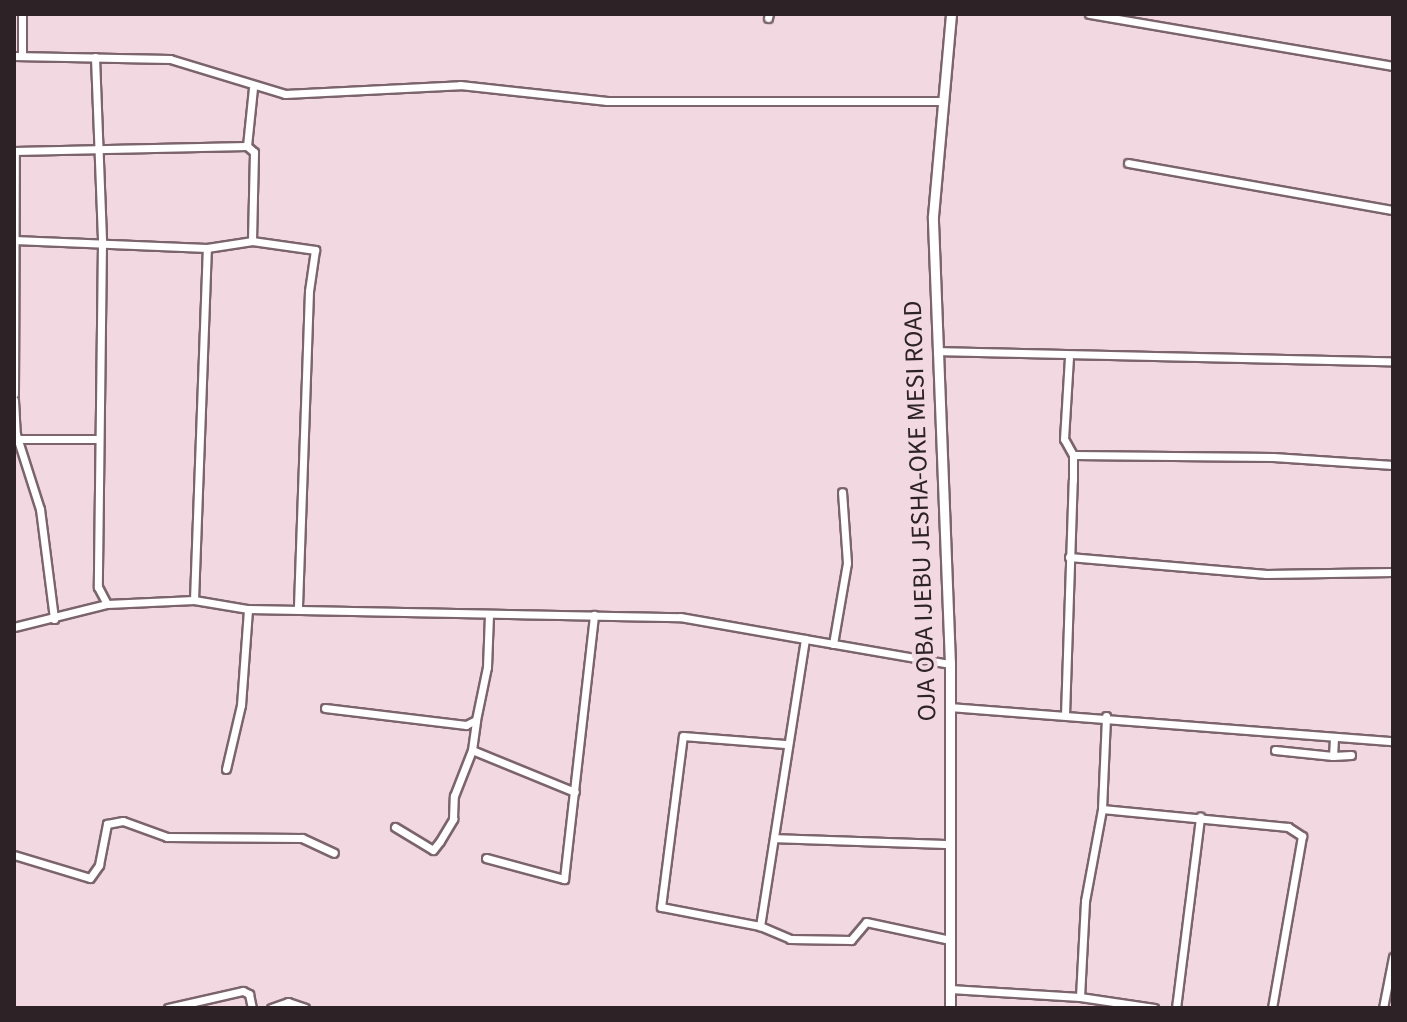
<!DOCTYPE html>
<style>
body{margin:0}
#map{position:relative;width:1407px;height:1022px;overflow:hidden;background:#f2d8e1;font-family:"Source Sans 3",sans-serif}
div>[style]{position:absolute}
.roads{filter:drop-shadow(2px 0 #7b646d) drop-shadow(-2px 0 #7b646d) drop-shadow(0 2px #7b646d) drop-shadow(0 -2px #7b646d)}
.street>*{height:7px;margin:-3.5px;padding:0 3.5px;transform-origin:3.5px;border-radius:3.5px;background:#fff}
.secondary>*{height:9px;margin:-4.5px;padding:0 4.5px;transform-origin:4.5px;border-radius:4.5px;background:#fff}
span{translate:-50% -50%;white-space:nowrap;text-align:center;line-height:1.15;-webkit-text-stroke:8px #f2d8e1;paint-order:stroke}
.street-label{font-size:26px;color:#2d2327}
.frame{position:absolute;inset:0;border:16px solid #2d2327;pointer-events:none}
</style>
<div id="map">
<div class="roads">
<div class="street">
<i style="left:1089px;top:14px;width:308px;rotate:9.7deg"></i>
<i style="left:768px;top:18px;width:4px;rotate:-76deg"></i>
<i style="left:14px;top:56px;width:156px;rotate:1.1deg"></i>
<i style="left:170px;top:59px;width:120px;rotate:16.9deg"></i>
<i style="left:285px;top:94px;width:175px;rotate:-2.9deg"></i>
<i style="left:460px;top:85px;width:148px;rotate:6.2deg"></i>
<i style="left:607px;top:101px;width:334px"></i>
<i style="left:22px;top:56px;width:42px;rotate:-90deg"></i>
<i style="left:95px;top:57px;width:186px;rotate:87.8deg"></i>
<i style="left:102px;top:243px;width:344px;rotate:90.7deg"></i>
<i style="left:98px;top:587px;width:19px;rotate:62deg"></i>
<i style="left:247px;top:146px;width:58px;rotate:-84.1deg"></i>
<i style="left:14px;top:151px;width:233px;rotate:-1.2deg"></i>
<i style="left:247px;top:146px;width:9px;rotate:41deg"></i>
<i style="left:254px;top:152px;width:89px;rotate:91.3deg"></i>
<i style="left:1128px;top:163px;width:269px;rotate:10.1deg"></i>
<i style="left:14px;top:240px;width:193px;rotate:2.4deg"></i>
<i style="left:207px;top:248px;width:46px;rotate:-8.8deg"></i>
<i style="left:252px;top:241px;width:64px;rotate:8.1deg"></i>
<i style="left:315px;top:250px;width:41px;rotate:98.3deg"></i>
<i style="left:309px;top:291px;width:316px;rotate:92deg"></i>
<i style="left:937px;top:351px;width:456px;rotate:1.3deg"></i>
<i style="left:14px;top:394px;width:243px;rotate:-89.8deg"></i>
<i style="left:14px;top:400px;width:34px;rotate:87deg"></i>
<i style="left:16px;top:434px;width:79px;rotate:72.3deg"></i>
<i style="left:40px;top:509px;width:111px;rotate:82.7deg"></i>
<i style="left:18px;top:439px;width:81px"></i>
<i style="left:1073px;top:455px;width:200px;rotate:0.6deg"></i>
<i style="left:1273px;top:457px;width:120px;rotate:3.8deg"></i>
<i style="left:1069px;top:557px;width:198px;rotate:4.9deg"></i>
<i style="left:1266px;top:574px;width:127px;rotate:-0.9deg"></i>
<i style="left:194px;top:600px;width:352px;rotate:-87.9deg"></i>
<i style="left:14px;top:627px;width:96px;rotate:-13.9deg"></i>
<i style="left:107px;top:604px;width:87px;rotate:-2.6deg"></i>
<i style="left:194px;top:600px;width:55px;rotate:9.5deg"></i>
<i style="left:248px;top:609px;width:432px;rotate:1.1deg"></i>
<i style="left:680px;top:617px;width:127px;rotate:10deg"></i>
<i style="left:833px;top:644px;width:82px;rotate:-80.2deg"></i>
<i style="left:847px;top:563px;width:71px;rotate:-94deg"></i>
<i style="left:950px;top:664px;width:147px;rotate:-170.2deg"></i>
<i style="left:805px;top:639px;width:291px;rotate:98.9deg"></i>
<i style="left:760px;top:926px;width:33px;rotate:23deg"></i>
<i style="left:790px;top:939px;width:61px;rotate:0.9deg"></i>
<i style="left:851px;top:940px;width:23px;rotate:-50deg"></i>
<i style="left:866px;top:922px;width:86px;rotate:12.1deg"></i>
<i style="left:949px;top:707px;width:445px;rotate:4.4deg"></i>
<i style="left:325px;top:708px;width:142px;rotate:6.9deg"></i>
<i style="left:466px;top:725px;width:11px;rotate:-27deg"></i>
<i style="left:476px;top:720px;width:54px;rotate:-78.3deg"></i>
<i style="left:487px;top:667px;width:53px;rotate:-87.8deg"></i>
<i style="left:1065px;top:715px;width:235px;rotate:-88.1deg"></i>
<i style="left:1073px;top:480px;width:25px;rotate:-90deg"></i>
<i style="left:1073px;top:455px;width:18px;rotate:-119deg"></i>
<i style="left:1064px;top:439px;width:81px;rotate:-86.5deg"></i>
<i style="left:1334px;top:738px;width:18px;rotate:93deg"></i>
<i style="left:1333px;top:756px;width:18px;rotate:-3deg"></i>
<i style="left:472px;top:750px;width:111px;rotate:22.2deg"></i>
<i style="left:1275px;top:750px;width:58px;rotate:5.9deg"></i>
<i style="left:226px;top:769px;width:66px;rotate:-76.8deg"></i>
<i style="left:241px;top:705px;width:96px;rotate:-85.8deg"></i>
<i style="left:1102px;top:809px;width:187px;rotate:5.5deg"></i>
<i style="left:1288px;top:827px;width:17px;rotate:33deg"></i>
<i style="left:1302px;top:836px;width:175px;rotate:99.9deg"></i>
<i style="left:395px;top:827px;width:44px;rotate:31.2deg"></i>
<i style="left:433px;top:850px;width:11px;rotate:-52deg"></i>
<i style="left:440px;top:841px;width:26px;rotate:-59deg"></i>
<i style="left:453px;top:819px;width:23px;rotate:-88deg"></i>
<i style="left:454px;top:796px;width:49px;rotate:-68.6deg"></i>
<i style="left:472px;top:750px;width:30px;rotate:-82deg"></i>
<i style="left:774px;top:838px;width:175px;rotate:2deg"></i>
<i style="left:14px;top:855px;width:79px;rotate:16.8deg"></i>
<i style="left:90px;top:878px;width:16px;rotate:-55deg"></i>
<i style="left:99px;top:865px;width:42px;rotate:-79deg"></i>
<i style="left:107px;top:824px;width:16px;rotate:-11deg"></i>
<i style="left:123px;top:821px;width:47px;rotate:20deg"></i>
<i style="left:167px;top:837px;width:135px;rotate:0.4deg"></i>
<i style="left:302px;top:838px;width:35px;rotate:25deg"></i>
<i style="left:486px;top:858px;width:81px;rotate:15.1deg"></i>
<i style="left:564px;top:879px;width:266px;rotate:-83.5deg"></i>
<i style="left:760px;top:926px;width:101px;rotate:-169.1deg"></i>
<i style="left:661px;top:907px;width:172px;rotate:-82.7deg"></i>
<i style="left:683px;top:736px;width:102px;rotate:4.5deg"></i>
<i style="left:950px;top:989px;width:130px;rotate:3.5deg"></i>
<i style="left:1080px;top:997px;width:75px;rotate:8.5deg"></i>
<i style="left:1080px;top:997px;width:96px;rotate:-87deg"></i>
<i style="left:1085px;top:901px;width:94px;rotate:-79.5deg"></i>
<i style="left:1102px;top:809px;width:93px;rotate:-87.5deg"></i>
<i style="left:168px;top:1008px;width:77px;rotate:-12.8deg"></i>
<i style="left:243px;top:991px;width:7px;rotate:27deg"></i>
<i style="left:249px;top:994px;width:14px;rotate:78deg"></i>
<i style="left:271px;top:1008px;width:18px;rotate:-19deg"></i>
<i style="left:288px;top:1002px;width:18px;rotate:19deg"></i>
<i style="left:1176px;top:1008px;width:193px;rotate:-82.8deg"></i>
<i style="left:1383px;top:1008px;width:52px;rotate:-78.9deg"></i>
</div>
<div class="secondary">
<i style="left:950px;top:1008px;width:344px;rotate:-90deg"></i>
<i style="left:950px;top:664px;width:448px;rotate:-92.2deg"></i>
<i style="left:933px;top:216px;width:203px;rotate:-84.9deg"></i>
</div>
</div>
<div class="street-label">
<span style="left:920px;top:511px;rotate:-92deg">OJA OBA IJEBU JESHA-OKE MESI ROAD</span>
</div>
<div class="frame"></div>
</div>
